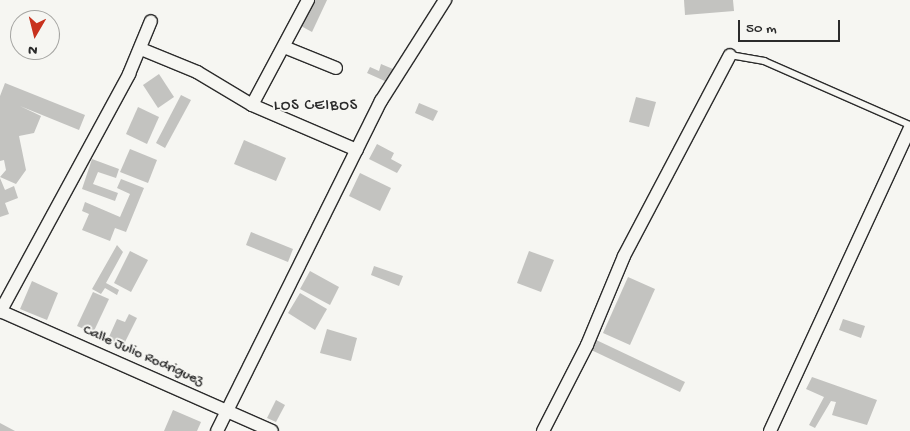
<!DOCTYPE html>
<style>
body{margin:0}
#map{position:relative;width:910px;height:431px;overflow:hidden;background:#f6f6f2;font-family:"Gochi Hand",sans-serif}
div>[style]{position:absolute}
.building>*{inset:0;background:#c3c3c0}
.roads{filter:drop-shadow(1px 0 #2b2b2b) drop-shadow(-1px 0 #2b2b2b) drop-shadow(0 1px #2b2b2b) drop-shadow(0 -1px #2b2b2b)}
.lane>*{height:6px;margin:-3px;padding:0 3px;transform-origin:3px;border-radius:3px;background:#f6f6f2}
.street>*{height:12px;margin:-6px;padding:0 6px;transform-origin:6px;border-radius:6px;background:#f6f6f2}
span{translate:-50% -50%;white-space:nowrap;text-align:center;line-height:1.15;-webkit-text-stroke:4px #f6f6f2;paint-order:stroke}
.street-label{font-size:15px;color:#2b2b2b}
.neighbourhood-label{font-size:16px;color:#2b2b2b;letter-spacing:1px}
.north{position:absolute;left:10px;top:10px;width:50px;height:50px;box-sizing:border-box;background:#f6f6f2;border:1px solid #a5a5a2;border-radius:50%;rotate:188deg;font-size:14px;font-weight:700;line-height:20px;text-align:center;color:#2b2b2b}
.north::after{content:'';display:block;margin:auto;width:18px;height:22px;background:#c8321e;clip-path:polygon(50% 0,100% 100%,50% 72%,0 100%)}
.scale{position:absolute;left:738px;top:20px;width:102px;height:22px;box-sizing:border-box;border:2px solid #2b2b2b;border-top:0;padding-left:6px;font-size:15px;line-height:18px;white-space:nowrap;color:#2b2b2b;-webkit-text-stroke:4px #f6f6f2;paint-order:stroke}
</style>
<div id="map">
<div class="building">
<i style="clip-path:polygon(313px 0,327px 0,312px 32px,301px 26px)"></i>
<i style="clip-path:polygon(684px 0,733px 0,734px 11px,685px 15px)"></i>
<i style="clip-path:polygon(381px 64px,393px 69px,387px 82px,367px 73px,370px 67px,379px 71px)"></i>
<i style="clip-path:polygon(159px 74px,174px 97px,158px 108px,143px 85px)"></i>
<i style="clip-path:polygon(5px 83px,85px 115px,79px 130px,20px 106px,41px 116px,34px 133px,19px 136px,26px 170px,16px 184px,0 177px,6px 170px,4px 160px,0 161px,0 96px)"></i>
<i style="clip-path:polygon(181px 95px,191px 100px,165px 148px,156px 143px)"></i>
<i style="clip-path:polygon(636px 97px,656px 102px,649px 127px,629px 122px)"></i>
<i style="clip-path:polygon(419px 103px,438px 111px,433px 121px,415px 113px)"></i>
<i style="clip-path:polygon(138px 107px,159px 117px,147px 144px,126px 134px)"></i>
<i style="clip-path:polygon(244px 140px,286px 158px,276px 181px,234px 164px)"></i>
<i style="clip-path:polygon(377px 144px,394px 153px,391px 159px,402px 165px,397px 173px,369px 159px)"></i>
<i style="clip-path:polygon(130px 149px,157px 160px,148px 183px,120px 172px)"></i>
<i style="clip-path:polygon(92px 159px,119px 169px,116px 178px,98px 172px,93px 184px,118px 193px,115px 201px,82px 189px)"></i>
<i style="clip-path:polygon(360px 173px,391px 188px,380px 211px,349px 196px)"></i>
<i style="clip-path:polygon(0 178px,5px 190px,14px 186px,18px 198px,5px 203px,9px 214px,0 217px)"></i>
<i style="clip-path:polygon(121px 179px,144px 188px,126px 232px,115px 228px,110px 241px,82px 230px,89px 214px,82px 211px,85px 202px,120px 217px,130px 194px,117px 188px)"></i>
<i style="clip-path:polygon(251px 232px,293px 249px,288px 262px,246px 245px)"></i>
<i style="clip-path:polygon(117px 245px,123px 252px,106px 283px,119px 290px,117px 295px,105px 288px,101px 294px,92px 289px)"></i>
<i style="clip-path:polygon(130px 251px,148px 260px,131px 292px,114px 283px)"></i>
<i style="clip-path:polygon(529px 251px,554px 260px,541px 292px,517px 283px)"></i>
<i style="clip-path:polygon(374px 266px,403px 276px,399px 286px,371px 275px)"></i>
<i style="clip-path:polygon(310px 271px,339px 287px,330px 305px,300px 289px)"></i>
<i style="clip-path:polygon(628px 277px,655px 289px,630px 345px,603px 333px)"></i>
<i style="clip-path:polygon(32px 281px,58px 293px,47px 320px,20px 309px)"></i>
<i style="clip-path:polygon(93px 292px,109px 299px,93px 333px,77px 326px)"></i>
<i style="clip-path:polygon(300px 293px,327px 309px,315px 330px,288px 313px)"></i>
<i style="clip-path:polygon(129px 314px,137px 318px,123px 346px,108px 339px,117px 319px,125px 322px)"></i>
<i style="clip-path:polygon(843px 319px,865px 326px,861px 338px,839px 330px)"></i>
<i style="clip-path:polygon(327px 329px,357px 338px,351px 361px,320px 353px)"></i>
<i style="clip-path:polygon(592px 338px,685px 382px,680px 392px,587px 348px)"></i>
<i style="clip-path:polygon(812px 377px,877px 400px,867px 425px,832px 415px,836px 402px,831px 401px,815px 428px,809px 425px,824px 397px,806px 389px)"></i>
<i style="clip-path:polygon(276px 400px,285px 405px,276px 422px,267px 418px)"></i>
<i style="clip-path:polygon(173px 410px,201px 422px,197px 431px,164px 431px)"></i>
<i style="clip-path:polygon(0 423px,15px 431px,0 431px)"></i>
</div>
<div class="roads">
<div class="lane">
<i style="left:730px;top:55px;width:35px;rotate:10deg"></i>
<i style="left:764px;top:61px;width:159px;rotate:23.7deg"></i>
</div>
<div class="street">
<i style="left:284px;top:47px;width:56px;rotate:22deg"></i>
<i style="left:141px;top:49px;width:61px;rotate:22.3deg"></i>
<i style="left:197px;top:72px;width:64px;rotate:31deg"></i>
<i style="left:252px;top:105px;width:114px;rotate:23.2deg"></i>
<i style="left:252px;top:105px;width:119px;rotate:-61.9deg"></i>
<i style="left:0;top:311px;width:297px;rotate:23.8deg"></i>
<i style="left:0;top:312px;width:271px;rotate:-61.5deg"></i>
<i style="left:129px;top:74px;width:57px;rotate:-67.5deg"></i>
<i style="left:217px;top:431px;width:369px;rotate:-63.6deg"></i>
<i style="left:381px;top:101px;width:120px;rotate:-57.6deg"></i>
<i style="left:543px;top:431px;width:97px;rotate:-62.9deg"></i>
<i style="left:587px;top:345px;width:96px;rotate:-67.4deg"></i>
<i style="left:624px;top:256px;width:227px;rotate:-62.2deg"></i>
<i style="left:770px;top:431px;width:334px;rotate:-65.2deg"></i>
</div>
</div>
<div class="street-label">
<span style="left:143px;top:356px;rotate:24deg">Calle Julio Rodriguez</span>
</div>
<div class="neighbourhood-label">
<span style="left:316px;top:107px">LOS CEIBOS</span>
</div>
<div class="north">N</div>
<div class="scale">50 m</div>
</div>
